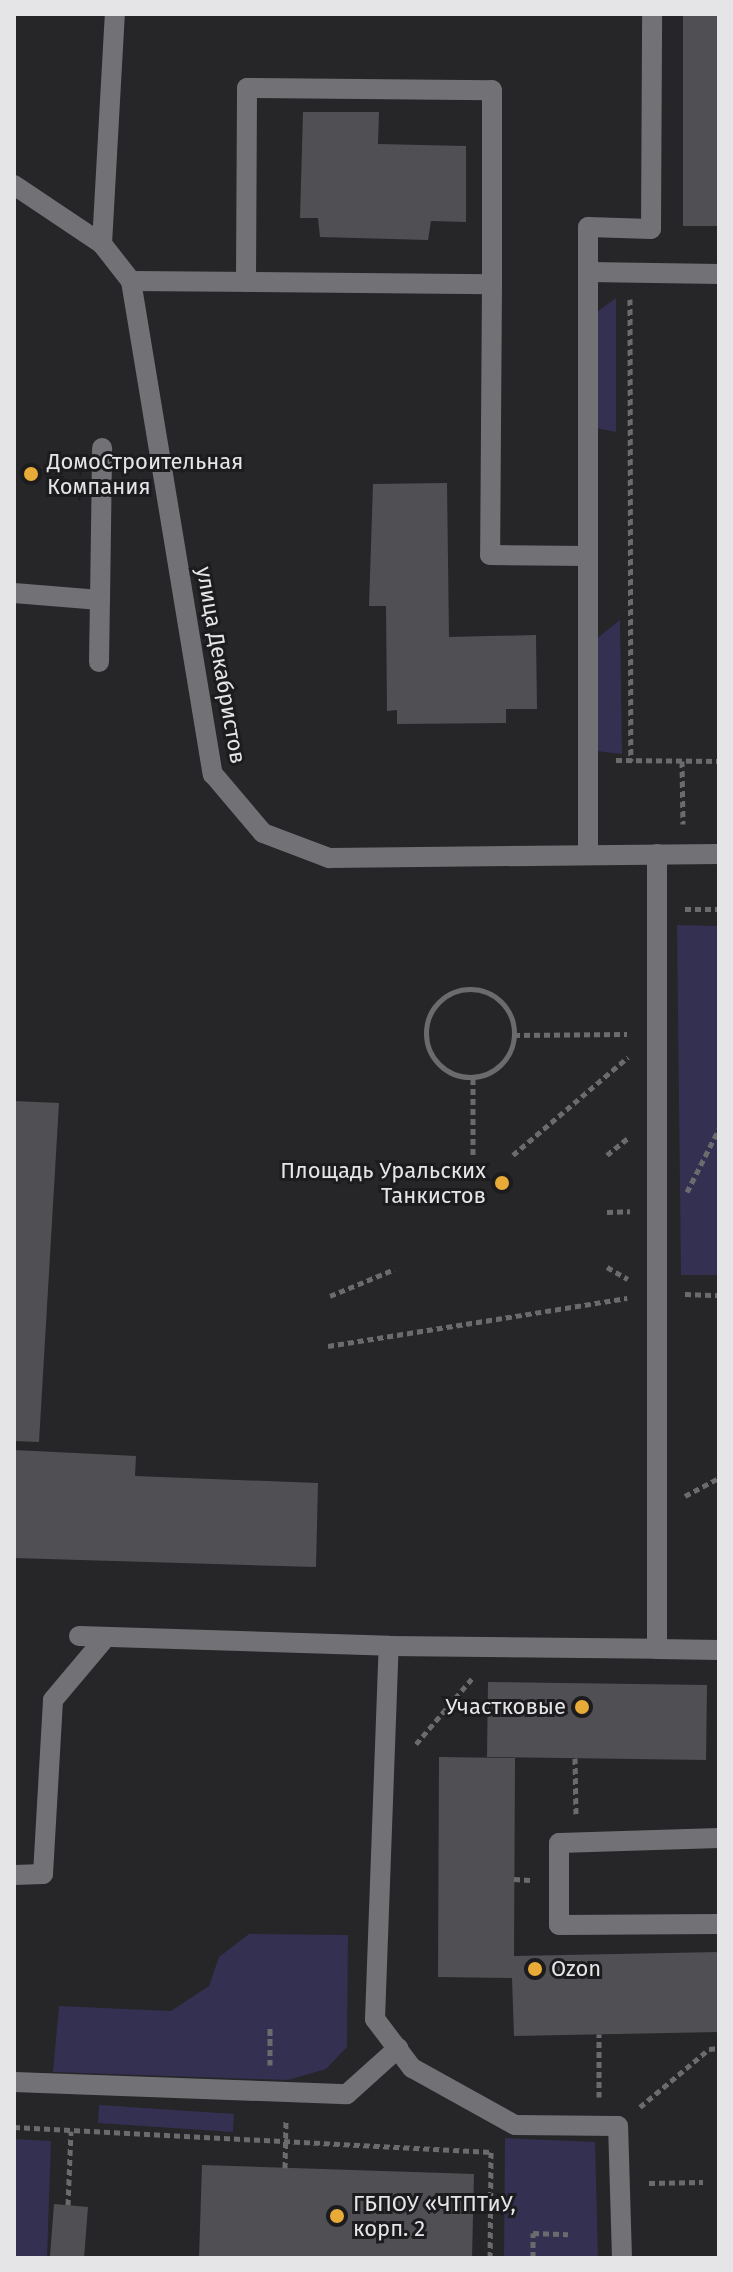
<!DOCTYPE html>
<meta charset="utf-8">
<style>
body{margin:0}
#map{position:relative;width:733px;height:2272px;overflow:hidden;background:#262528;font-family:"Fira Sans",sans-serif}
div>[style]{position:absolute}
.green>*{inset:0;background:#343052}
.building>*{inset:0;background:#505054}
.path>*{height:5px;margin-top:-2.5px;transform-origin:0;background:repeating-linear-gradient(90deg,#6b6b6d 0 6px,transparent 0 10px)}
.path>.ring{margin:-2.5px;padding:0;box-sizing:content-box;background:none;border:5px solid #6b6b6d;border-radius:50%}
.minor>*{height:20px;margin:-10px;padding:0 10px;transform-origin:10px;border-radius:10px;background:#727276}
.dots>*{width:22px;height:22px;translate:-50% -50%;box-sizing:border-box;border:4px solid #1c1c1f;border-radius:50%}
span{translate:-50% -50%;white-space:nowrap;text-align:center;line-height:1.15;-webkit-text-stroke:6px #1c1c1f;paint-order:stroke}
.poi-label{font-size:22px;color:#e5e5e7}
.left{translate:0 -50%;text-align:left}
.right{translate:-100% -50%;text-align:right}
.street-label{font-size:22px;color:#e5e5e7}
.frame{position:absolute;inset:0;border:16px solid #e5e5e7;pointer-events:none}
</style>
<div id="map">
<div class="green">
<i style="clip-path:polygon(616px 298px,616px 432px,596px 428px,597px 312px)"></i>
<i style="clip-path:polygon(620px 620px,622px 754px,596px 751px,595px 640px)"></i>
<i style="clip-path:polygon(677px 925px,719px 926px,719px 1275px,681px 1275px)"></i>
<i style="clip-path:polygon(249px 1934px,348px 1935px,347px 2047px,326px 2069px,288px 2080px,53px 2072px,59px 2006px,171px 2011px,209px 1986px,219px 1957px)"></i>
<i style="clip-path:polygon(99px 2105px,234px 2114px,233px 2132px,98px 2123px)"></i>
<i style="clip-path:polygon(505px 2138px,595px 2142px,598px 2258px,504px 2258px)"></i>
<i style="clip-path:polygon(14px 2139px,51px 2141px,47px 2258px,14px 2258px)"></i>
</div>
<div class="building">
<i style="clip-path:polygon(683px 14px,719px 14px,719px 226px,683px 226px)"></i>
<i style="clip-path:polygon(303px 112px,379px 112px,378px 144px,466px 146px,466px 222px,431px 221px,428px 240px,320px 237px,318px 218px,300px 218px)"></i>
<i style="clip-path:polygon(447px 483px,449px 637px,536px 635px,537px 709px,506px 709px,506px 723px,397px 724px,397px 710px,387px 711px,386px 606px,369px 606px,373px 484px)"></i>
<i style="clip-path:polygon(14px 1101px,59px 1103px,39px 1442px,14px 1441px)"></i>
<i style="clip-path:polygon(14px 1450px,136px 1456px,135px 1476px,318px 1483px,316px 1567px,14px 1558px)"></i>
<i style="clip-path:polygon(488px 1682px,707px 1685px,706px 1760px,487px 1757px)"></i>
<i style="clip-path:polygon(439px 1757px,515px 1758px,514px 1956px,719px 1952px,719px 2032px,514px 2036px,512px 1978px,438px 1977px)"></i>
<i style="clip-path:polygon(202px 2165px,474px 2174px,472px 2258px,199px 2258px)"></i>
<i style="clip-path:polygon(54px 2204px,88px 2207px,84px 2258px,50px 2256px)"></i>
</div>
<div class="path">
<i style="left:630px;top:299px;width:462px;rotate:89.9deg"></i>
<i style="left:616px;top:760px;width:103px;rotate:0.6deg"></i>
<i style="left:682px;top:761px;width:63px;rotate:89.1deg"></i>
<i style="left:685px;top:909px;width:34px"></i>
<i class="ring" style="left:426px;top:989px;width:83px;height:83px"></i>
<i style="left:514px;top:1035px;width:113px;rotate:-0.5deg"></i>
<i style="left:473px;top:1155px;width:78px;rotate:-90deg"></i>
<i style="left:513px;top:1155px;width:151px;rotate:-40.4deg"></i>
<i style="left:607px;top:1155px;width:27px;rotate:-39deg"></i>
<i style="left:687px;top:1192px;width:71px;rotate:-63.1deg"></i>
<i style="left:607px;top:1212px;width:23px;rotate:-2deg"></i>
<i style="left:607px;top:1267px;width:24px;rotate:30deg"></i>
<i style="left:685px;top:1294px;width:34px;rotate:2deg"></i>
<i style="left:330px;top:1296px;width:70px;rotate:-22.6deg"></i>
<i style="left:328px;top:1346px;width:303px;rotate:-9.1deg"></i>
<i style="left:685px;top:1496px;width:38px;rotate:-28deg"></i>
<i style="left:416px;top:1744px;width:89px;rotate:-49.5deg"></i>
<i style="left:575px;top:1758px;width:56px;rotate:89deg"></i>
<i style="left:514px;top:1879px;width:16px;rotate:4deg"></i>
<i style="left:270px;top:2065px;width:39px;rotate:-90deg"></i>
<i style="left:599px;top:2097px;width:63px;rotate:-90deg"></i>
<i style="left:640px;top:2107px;width:90px;rotate:-40deg"></i>
<i style="left:709px;top:2049px;width:10px;rotate:-6deg"></i>
<i style="left:14px;top:2127px;width:478px;rotate:3deg"></i>
<i style="left:491px;top:2152px;width:106px;rotate:90.5deg"></i>
<i style="left:285px;top:2168px;width:48px;rotate:-88.8deg"></i>
<i style="left:649px;top:2183px;width:54px;rotate:-1.1deg"></i>
<i style="left:68px;top:2205px;width:74px;rotate:-87.7deg"></i>
<i style="left:533px;top:2258px;width:25px;rotate:-90deg"></i>
<i style="left:533px;top:2233px;width:35px;rotate:2deg"></i>
</div>
<div class="minor">
<i style="left:14px;top:185px;width:106px;rotate:33.8deg"></i>
<i style="left:102px;top:244px;width:47px;rotate:51.9deg"></i>
<i style="left:131px;top:281px;width:500px;rotate:80.6deg"></i>
<i style="left:213px;top:774px;width:77px;rotate:49.7deg"></i>
<i style="left:263px;top:833px;width:71px;rotate:20.7deg"></i>
<i style="left:329px;top:858px;width:390px;rotate:-0.6deg"></i>
<i style="left:102px;top:244px;width:230px;rotate:-86.8deg"></i>
<i style="left:588px;top:272px;width:45px;rotate:-90deg"></i>
<i style="left:588px;top:227px;width:63px;rotate:1.8deg"></i>
<i style="left:651px;top:229px;width:215px;rotate:-89.7deg"></i>
<i style="left:131px;top:281px;width:361px;rotate:0.5deg"></i>
<i style="left:492px;top:284px;width:271px;rotate:90.4deg"></i>
<i style="left:490px;top:555px;width:98px;rotate:0.6deg"></i>
<i style="left:246px;top:282px;width:194px;rotate:-89.7deg"></i>
<i style="left:247px;top:88px;width:245px;rotate:0.5deg"></i>
<i style="left:492px;top:90px;width:194px;rotate:90deg"></i>
<i style="left:14px;top:593px;width:86px;rotate:4.7deg"></i>
<i style="left:100px;top:600px;width:152px;rotate:-89.2deg"></i>
<i style="left:99px;top:662px;width:62px;rotate:-89.1deg"></i>
<i style="left:588px;top:851px;width:579px;rotate:-90deg"></i>
<i style="left:588px;top:272px;width:131px;rotate:0.9deg"></i>
<i style="left:657px;top:854px;width:795px;rotate:90deg"></i>
<i style="left:657px;top:1649px;width:62px;rotate:0.9deg"></i>
<i style="left:79px;top:1636px;width:310px;rotate:1.8deg"></i>
<i style="left:719px;top:1838px;width:160px;rotate:178.2deg"></i>
<i style="left:559px;top:1843px;width:82px;rotate:90deg"></i>
<i style="left:559px;top:1925px;width:160px;rotate:-0.4deg"></i>
<i style="left:14px;top:1875px;width:29px;rotate:-2deg"></i>
<i style="left:43px;top:1874px;width:174px;rotate:-86.7deg"></i>
<i style="left:53px;top:1700px;width:82px;rotate:-49.9deg"></i>
<i style="left:14px;top:2082px;width:333px;rotate:2.1deg"></i>
<i style="left:347px;top:2094px;width:69px;rotate:-42deg"></i>
<i style="left:622px;top:2258px;width:132px;rotate:-91.7deg"></i>
<i style="left:618px;top:2126px;width:103px;rotate:-179.4deg"></i>
<i style="left:515px;top:2125px;width:118px;rotate:-151deg"></i>
<i style="left:412px;top:2068px;width:61px;rotate:-127.1deg"></i>
<i style="left:375px;top:2019px;width:373px;rotate:-87.9deg"></i>
<i style="left:389px;top:1646px;width:268px;rotate:0.6deg"></i>
</div>
<div class="dots">
<i style="left:31px;top:474px;background:#e9ab38"></i>
<i style="left:502px;top:1183px;background:#e9ab38"></i>
<i style="left:582px;top:1707px;background:#e9ab38"></i>
<i style="left:535px;top:1969px;background:#e9ab38"></i>
<i style="left:337px;top:2216px;background:#e9ab38"></i>
</div>
<div class="poi-label">
<span class="left" style="left:47px;top:474px">ДомоСтроительная<br>Компания</span>
<span class="right" style="left:486px;top:1183px">Площадь Уральских<br>Танкистов</span>
<span class="right" style="left:566px;top:1707px">Участковые</span>
<span class="left" style="left:551px;top:1969px">Ozon</span>
<span class="left" style="left:353px;top:2216px">ГБПОУ «ЧТПТиУ,<br>корп. 2</span>
</div>
<div class="street-label">
<span style="left:221px;top:665px;rotate:80deg">улица Декабристов</span>
</div>
<div class="frame"></div>
</div>
